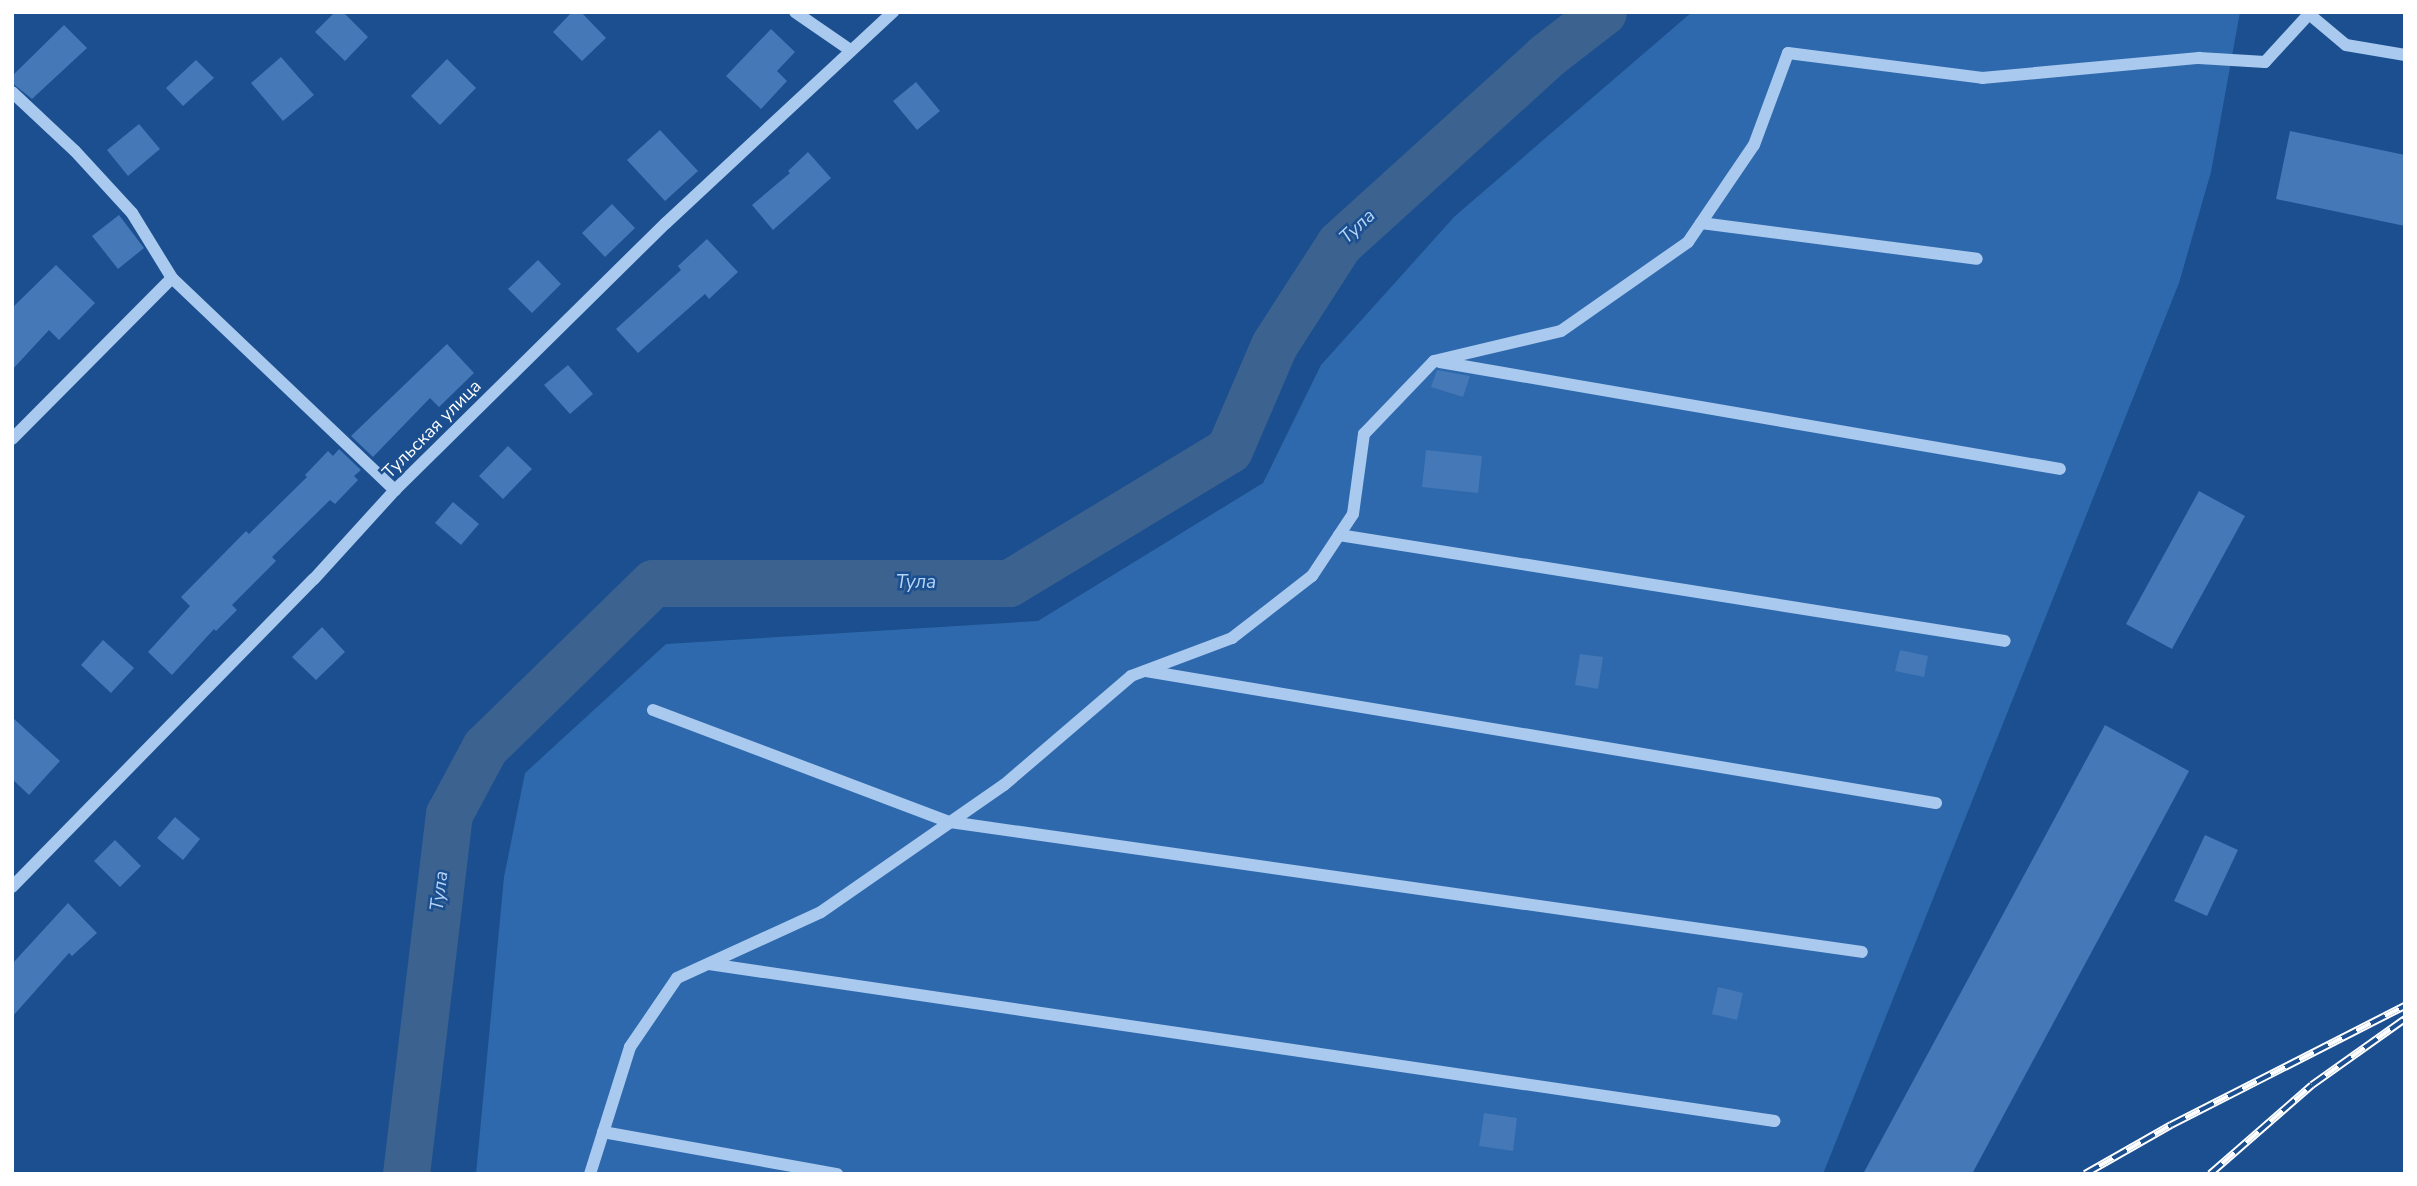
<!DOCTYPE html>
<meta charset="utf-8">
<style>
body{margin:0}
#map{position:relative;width:2417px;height:1186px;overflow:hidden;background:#1b4f8f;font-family:"Nunito Sans",sans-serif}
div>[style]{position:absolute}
.green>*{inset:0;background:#2e69ad}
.river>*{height:47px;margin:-23.5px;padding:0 23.5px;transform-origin:23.5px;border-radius:23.5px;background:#3c6290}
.building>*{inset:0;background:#4478b7}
.minor>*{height:12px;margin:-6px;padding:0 6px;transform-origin:6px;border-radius:6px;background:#a9c9ee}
.rail>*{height:8px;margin-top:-4px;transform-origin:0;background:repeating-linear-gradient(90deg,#1b4f8f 0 16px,#fff 0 32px);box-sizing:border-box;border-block:2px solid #fff}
span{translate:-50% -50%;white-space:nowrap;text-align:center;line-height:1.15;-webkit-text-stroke:5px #1b4f8f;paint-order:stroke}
.street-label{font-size:18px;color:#fff}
.water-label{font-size:19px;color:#b5d3f5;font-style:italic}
.frame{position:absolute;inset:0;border:14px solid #fff;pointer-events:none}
</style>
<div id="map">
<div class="green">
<i style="clip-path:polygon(1692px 12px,2240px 12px,2211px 172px,2179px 283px,1823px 1174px,476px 1174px,504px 877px,525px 773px,666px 644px,1038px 621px,1263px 483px,1321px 365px,1455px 216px)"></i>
</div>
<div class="river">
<i style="left:406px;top:1174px;width:363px;rotate:-83.2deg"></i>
<i style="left:449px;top:814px;width:76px;rotate:-61.8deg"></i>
<i style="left:485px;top:747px;width:235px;rotate:-44.3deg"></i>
<i style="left:653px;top:583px;width:356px"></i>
<i style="left:1009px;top:583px;width:257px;rotate:-31.2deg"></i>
<i style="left:1229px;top:450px;width:114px;rotate:-66.8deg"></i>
<i style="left:1274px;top:345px;width:120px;rotate:-57.2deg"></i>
<i style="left:1339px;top:244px;width:280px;rotate:-42.2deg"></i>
<i style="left:1546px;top:56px;width:72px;rotate:-37.7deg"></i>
</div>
<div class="building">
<i style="clip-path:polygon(335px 12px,343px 12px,368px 37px,345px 61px,315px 32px)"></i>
<i style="clip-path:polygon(572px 12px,581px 12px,606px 38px,582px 61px,553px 32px)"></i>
<i style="clip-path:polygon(64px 25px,87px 48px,32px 99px,12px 83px,12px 76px)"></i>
<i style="clip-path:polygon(771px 29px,795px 52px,777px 71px,787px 81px,761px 109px,726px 76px)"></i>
<i style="clip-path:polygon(281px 57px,314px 95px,283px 121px,251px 83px)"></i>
<i style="clip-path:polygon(447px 59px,476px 88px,440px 125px,411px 96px)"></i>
<i style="clip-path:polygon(196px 60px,214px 78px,183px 106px,166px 88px)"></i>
<i style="clip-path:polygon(916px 82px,940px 111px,917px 130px,893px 101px)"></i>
<i style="clip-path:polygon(139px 124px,160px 149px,128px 176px,107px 150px)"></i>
<i style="clip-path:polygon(660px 130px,698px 171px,665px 201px,627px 160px)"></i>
<i style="clip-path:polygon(2290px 131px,2405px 155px,2405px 226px,2276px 199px)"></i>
<i style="clip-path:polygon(808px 152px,831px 178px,773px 230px,752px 205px,790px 173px,788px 171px)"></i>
<i style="clip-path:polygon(612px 204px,635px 228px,605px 257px,582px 233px)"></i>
<i style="clip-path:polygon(119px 215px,144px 248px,118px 269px,92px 236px)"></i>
<i style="clip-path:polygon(707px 239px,738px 272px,709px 299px,705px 294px,638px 353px,616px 329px,681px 270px,678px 266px)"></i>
<i style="clip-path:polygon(538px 260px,561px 284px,532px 313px,508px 289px)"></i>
<i style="clip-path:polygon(56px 265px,95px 303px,59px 340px,49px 330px,12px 370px,12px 308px)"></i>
<i style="clip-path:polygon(447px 344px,474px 373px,439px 407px,430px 398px,373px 457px,351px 436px)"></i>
<i style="clip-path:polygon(568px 365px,593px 394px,570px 414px,544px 385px)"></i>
<i style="clip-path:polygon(1437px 370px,1470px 376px,1463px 397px,1431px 387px)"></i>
<i style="clip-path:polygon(508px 446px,532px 469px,503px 499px,479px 476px)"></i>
<i style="clip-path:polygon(339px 449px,361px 470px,354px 476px,358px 480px,335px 504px,330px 500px,272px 557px,276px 561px,232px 605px,237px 610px,216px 631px,214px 629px,172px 675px,148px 652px,190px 606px,181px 597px,246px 531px,249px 534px,307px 477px,305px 475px,328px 451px,333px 456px)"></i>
<i style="clip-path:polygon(1426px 450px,1482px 456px,1478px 493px,1422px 487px)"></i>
<i style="clip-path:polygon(2199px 491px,2245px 516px,2172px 649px,2126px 624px)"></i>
<i style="clip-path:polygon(453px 502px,479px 524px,461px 545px,435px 523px)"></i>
<i style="clip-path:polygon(322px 627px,345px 652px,316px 680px,292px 657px)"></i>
<i style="clip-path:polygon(103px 640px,134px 668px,111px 693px,81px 665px)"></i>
<i style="clip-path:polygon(1900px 650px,1928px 656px,1924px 677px,1895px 671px)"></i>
<i style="clip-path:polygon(1580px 654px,1603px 657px,1598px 689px,1575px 685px)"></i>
<i style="clip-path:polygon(12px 717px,60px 761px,29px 795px,12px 779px)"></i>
<i style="clip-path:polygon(2105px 725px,2189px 771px,1972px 1174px,1863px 1174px)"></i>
<i style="clip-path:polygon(175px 817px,200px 839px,183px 860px,157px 838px)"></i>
<i style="clip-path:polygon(2205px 835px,2238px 850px,2207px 916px,2174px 901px)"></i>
<i style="clip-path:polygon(115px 840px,141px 866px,120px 887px,94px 861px)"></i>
<i style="clip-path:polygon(68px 903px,97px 933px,72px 956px,69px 953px,12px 1017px,12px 964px)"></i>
<i style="clip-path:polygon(1718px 987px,1743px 993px,1737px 1020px,1712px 1014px)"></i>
<i style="clip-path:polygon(1484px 1113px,1517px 1118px,1513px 1151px,1479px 1146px)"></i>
</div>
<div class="minor">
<i style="left:795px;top:12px;width:67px;rotate:34.6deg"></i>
<i style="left:12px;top:92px;width:86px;rotate:43.1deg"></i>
<i style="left:75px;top:151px;width:84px;rotate:47.4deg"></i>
<i style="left:132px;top:213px;width:76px;rotate:58.4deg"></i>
<i style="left:172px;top:278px;width:308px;rotate:43.6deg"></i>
<i style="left:1701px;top:223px;width:278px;rotate:7.4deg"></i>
<i style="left:1440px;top:362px;width:629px;rotate:9.79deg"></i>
<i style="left:12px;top:439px;width:227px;rotate:-45.2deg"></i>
<i style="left:1339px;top:535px;width:674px;rotate:9.04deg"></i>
<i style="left:1146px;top:671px;width:801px;rotate:9.49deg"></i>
<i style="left:653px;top:710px;width:317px;rotate:20.7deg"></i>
<i style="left:950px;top:822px;width:921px;rotate:8.11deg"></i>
<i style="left:12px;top:887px;width:431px;rotate:-45.6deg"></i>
<i style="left:314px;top:579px;width:120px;rotate:-47.7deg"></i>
<i style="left:395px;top:490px;width:380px;rotate:-44.6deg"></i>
<i style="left:666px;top:223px;width:310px;rotate:-42.9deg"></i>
<i style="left:709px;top:964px;width:1077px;rotate:8.38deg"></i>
<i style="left:603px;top:1132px;width:238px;rotate:10.2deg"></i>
<i style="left:590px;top:1174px;width:133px;rotate:-72.5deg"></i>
<i style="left:630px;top:1047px;width:83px;rotate:-55.7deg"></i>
<i style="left:677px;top:978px;width:158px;rotate:-24.6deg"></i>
<i style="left:821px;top:912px;width:223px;rotate:-34.8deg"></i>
<i style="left:1004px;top:785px;width:167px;rotate:-40.6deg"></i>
<i style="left:1131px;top:676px;width:108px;rotate:-20.6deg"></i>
<i style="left:1232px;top:638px;width:101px;rotate:-37.8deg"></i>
<i style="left:1312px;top:576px;width:74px;rotate:-56.5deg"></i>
<i style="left:1353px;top:514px;width:81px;rotate:-82.2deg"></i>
<i style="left:1364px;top:434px;width:101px;rotate:-46.2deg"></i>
<i style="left:1434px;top:361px;width:130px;rotate:-13.3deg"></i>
<i style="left:1561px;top:331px;width:155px;rotate:-35deg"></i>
<i style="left:1688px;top:242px;width:117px;rotate:-55.8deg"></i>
<i style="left:1754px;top:145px;width:98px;rotate:-69.7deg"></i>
<i style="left:1788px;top:53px;width:196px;rotate:7.3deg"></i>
<i style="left:1982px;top:78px;width:218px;rotate:-5.3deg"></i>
<i style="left:2199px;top:58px;width:66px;rotate:3.5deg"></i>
<i style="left:2265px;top:62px;width:65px;rotate:-47.5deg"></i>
<i style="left:2309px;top:14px;width:48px;rotate:40deg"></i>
<i style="left:2346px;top:45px;width:60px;rotate:9.6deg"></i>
</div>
<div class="rail">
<i style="left:2085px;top:1174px;width:99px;rotate:-29.7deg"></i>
<i style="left:2171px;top:1125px;width:263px;rotate:-27deg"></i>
<i style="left:2210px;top:1174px;width:135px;rotate:-41.1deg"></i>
<i style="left:2312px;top:1085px;width:114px;rotate:-35.4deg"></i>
</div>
<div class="street-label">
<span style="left:432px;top:429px;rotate:-45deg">Тульская улица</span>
</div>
<div class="water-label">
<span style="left:1358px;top:227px;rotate:-43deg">Тула</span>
<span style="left:916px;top:583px">Тула</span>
<span style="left:440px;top:891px;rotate:-83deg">Тула</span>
</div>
<div class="frame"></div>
</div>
